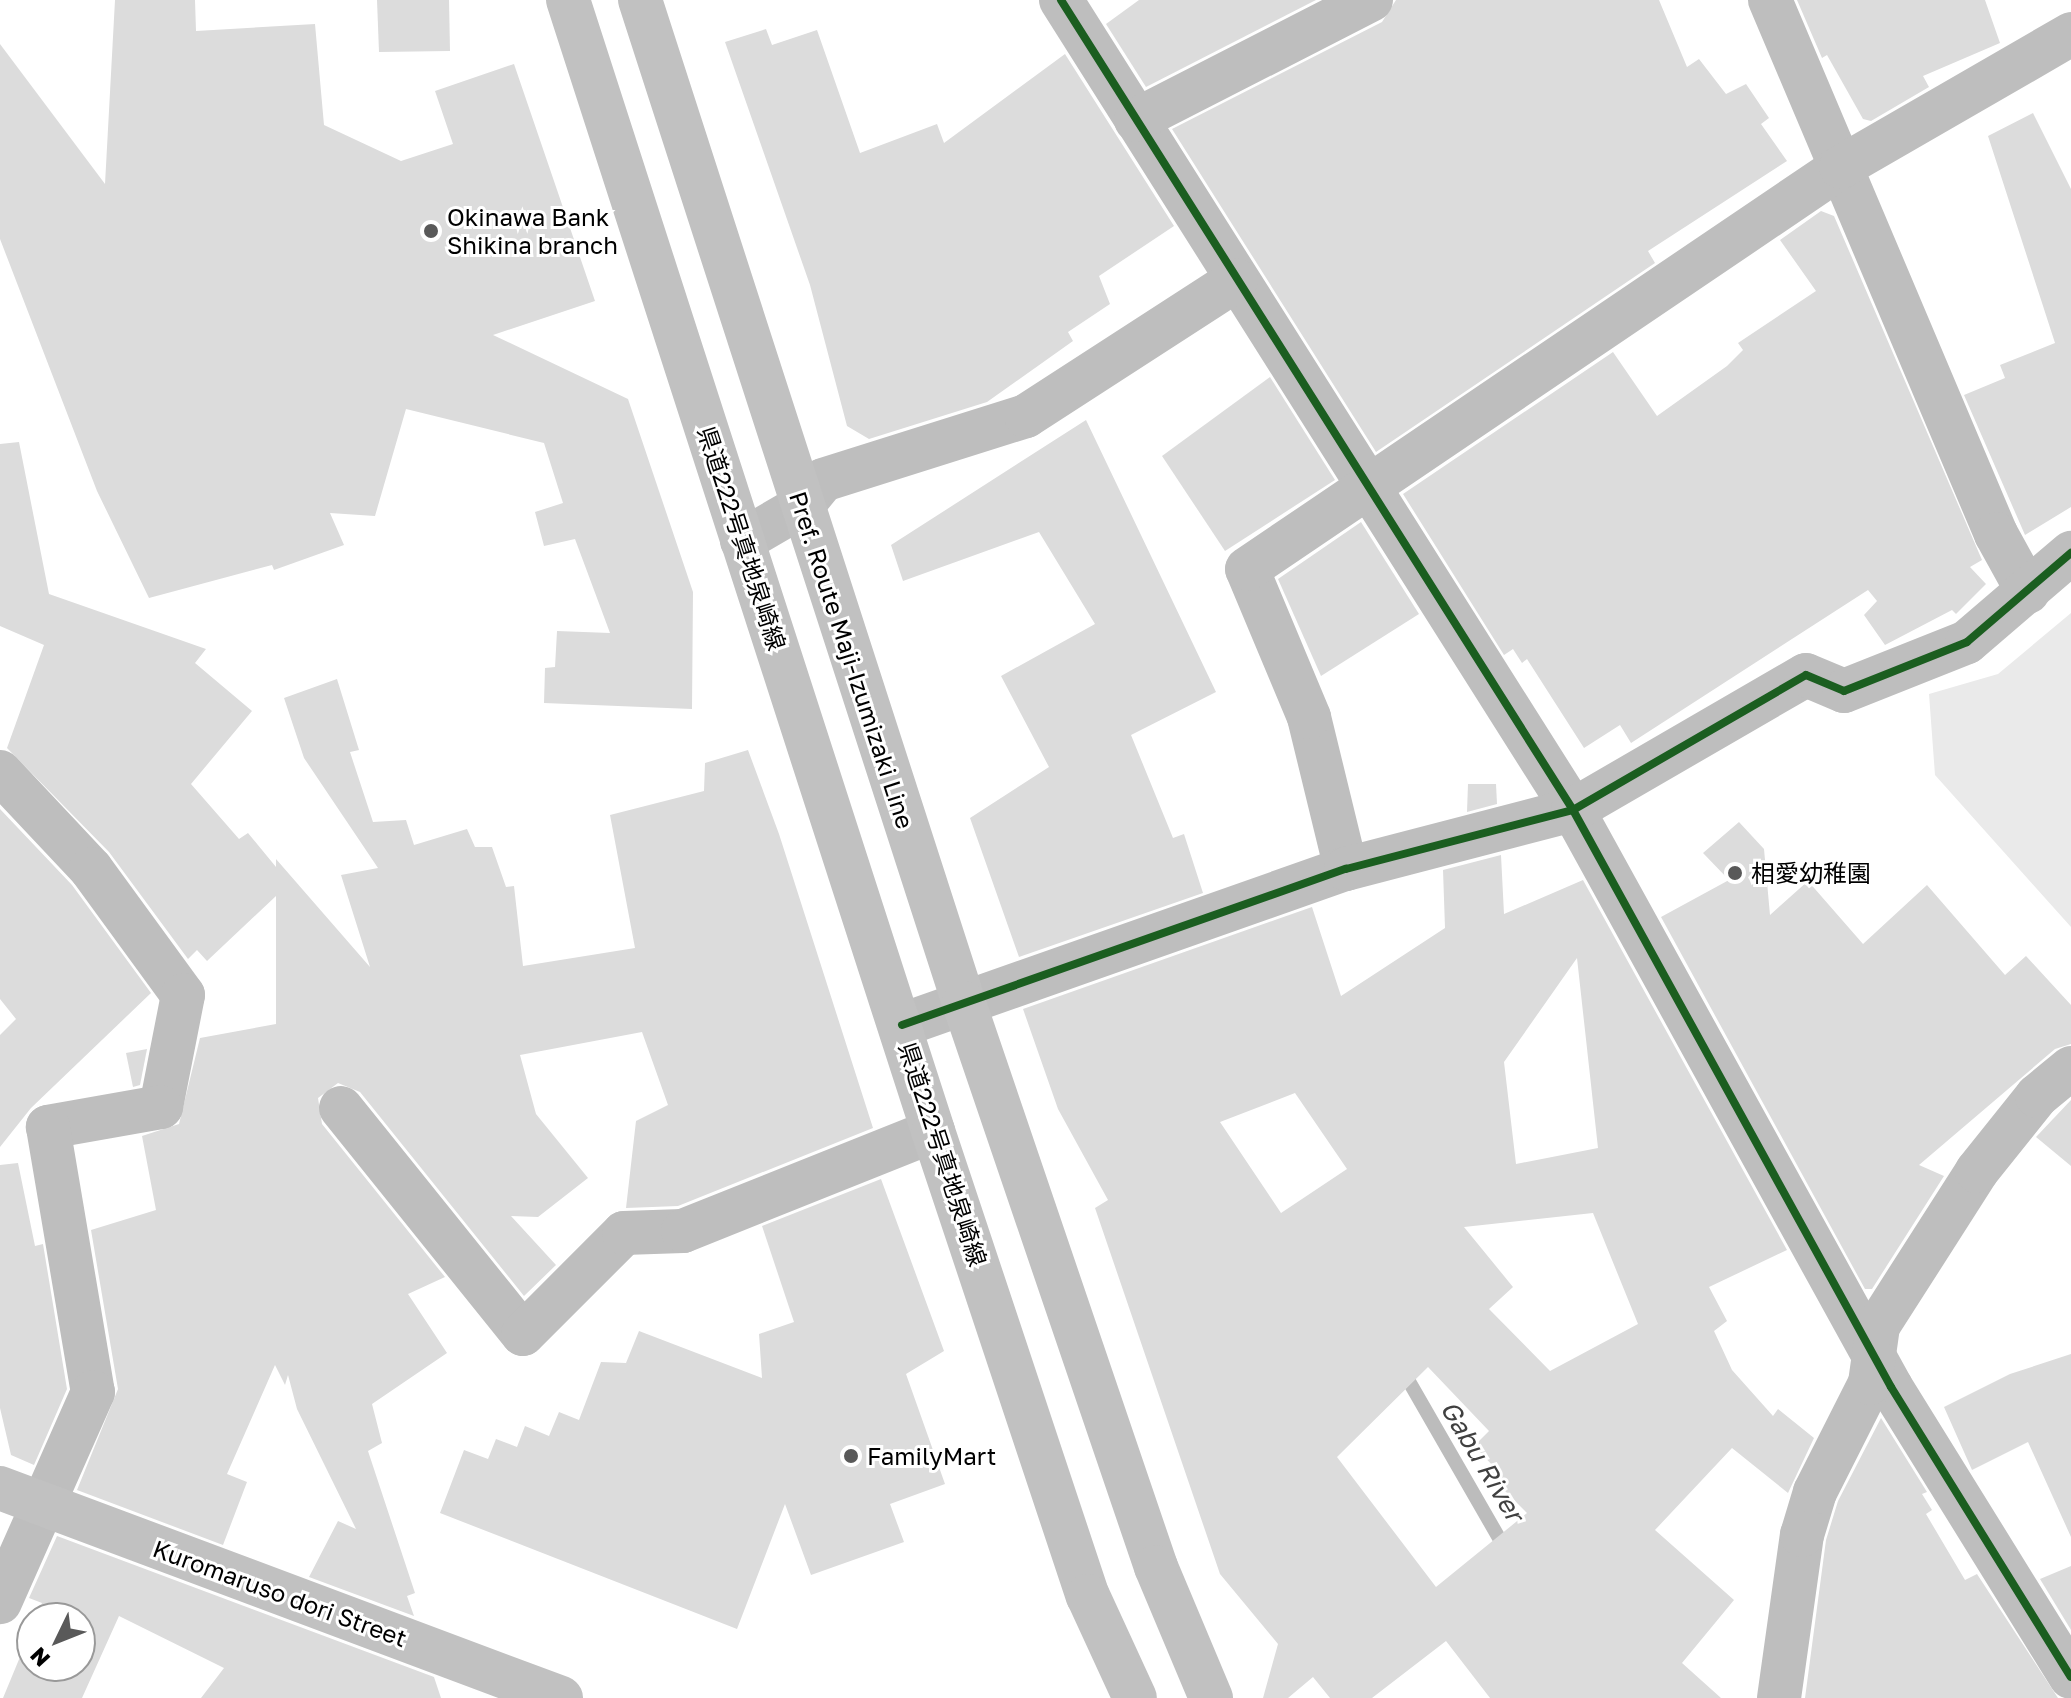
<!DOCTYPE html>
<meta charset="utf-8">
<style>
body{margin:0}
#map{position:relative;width:2071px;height:1698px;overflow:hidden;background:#fff;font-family:"Golos Text","Noto Sans JP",sans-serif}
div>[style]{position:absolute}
.green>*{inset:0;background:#eaeaea}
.stream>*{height:14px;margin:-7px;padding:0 7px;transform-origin:7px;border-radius:7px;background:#bcbcbc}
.building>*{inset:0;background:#dcdcdc}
.street>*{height:44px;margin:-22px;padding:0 22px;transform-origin:22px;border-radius:22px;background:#bebebe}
.secondary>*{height:44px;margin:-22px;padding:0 22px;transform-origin:22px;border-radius:22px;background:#c1c1c1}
.cycleway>*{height:8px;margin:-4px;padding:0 4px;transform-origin:4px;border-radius:4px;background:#1b5e20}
.dots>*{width:22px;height:22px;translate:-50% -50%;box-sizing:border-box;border:4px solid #fff;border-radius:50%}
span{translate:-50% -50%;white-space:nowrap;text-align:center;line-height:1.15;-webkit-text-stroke:6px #fff;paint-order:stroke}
.poi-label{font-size:24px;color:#000}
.left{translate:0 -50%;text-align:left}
.street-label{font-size:24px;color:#000}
.water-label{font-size:26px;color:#404040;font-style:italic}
.north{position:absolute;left:16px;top:1602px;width:80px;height:80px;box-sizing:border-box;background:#fff;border:2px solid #999;border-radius:50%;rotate:227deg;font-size:22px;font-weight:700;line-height:32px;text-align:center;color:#000}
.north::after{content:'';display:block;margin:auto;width:28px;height:36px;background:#595959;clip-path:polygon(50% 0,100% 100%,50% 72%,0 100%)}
</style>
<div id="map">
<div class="green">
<i style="clip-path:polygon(2071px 613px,2071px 927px,1935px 775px,1929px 694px,1998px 674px)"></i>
</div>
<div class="stream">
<i style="left:1403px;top:1371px;width:207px;rotate:60.1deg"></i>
</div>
<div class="building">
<i style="clip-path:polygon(115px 0,195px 0,196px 31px,315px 24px,324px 125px,401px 161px,453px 144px,435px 91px,514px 64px,595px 301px,493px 335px,628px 399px,693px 592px,692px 709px,544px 703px,545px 668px,555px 667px,557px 631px,610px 633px,575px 539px,544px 546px,535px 512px,563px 503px,544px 443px,406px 409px,375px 516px,330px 513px,344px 545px,274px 570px,272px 565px,149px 598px,97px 491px,0 239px,0 44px,105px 184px)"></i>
<i style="clip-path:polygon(377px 0,449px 0,450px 51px,379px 52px)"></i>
<i style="clip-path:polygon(1139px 0,1316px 0,1146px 87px,1106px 24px)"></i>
<i style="clip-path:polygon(1396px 0,1659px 0,1687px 67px,1699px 59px,1726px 94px,1746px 84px,1769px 118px,1761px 124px,1787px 161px,1648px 251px,1655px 263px,1376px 452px,1172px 129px,1382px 22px)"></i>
<i style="clip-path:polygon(1797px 0,1985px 0,2000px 43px,1923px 76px,1929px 87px,1871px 121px,1863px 119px,1827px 55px,1822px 58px)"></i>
<i style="clip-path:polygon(766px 29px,772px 45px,817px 30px,860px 153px,937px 124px,944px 143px,1065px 54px,1174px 226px,1099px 276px,1110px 304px,1068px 332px,1073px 341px,987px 402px,869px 439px,847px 426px,810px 285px,725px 42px)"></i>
<i style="clip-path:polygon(2033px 113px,2071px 189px,2071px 507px,2025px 535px,1964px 395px,2005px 378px,2000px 365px,2055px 343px,1988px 136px)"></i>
<i style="clip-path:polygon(1821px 211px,1834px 216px,1982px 560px,1970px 567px,1986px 584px,1956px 614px,1952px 610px,1885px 645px,1864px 615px,1877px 601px,1868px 590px,1631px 743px,1620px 725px,1584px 748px,1527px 659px,1522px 663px,1513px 649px,1504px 655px,1403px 494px,1613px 352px,1657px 416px,1727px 366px,1743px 350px,1738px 343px,1816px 291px,1780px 240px)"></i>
<i style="clip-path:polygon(1270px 377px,1335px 480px,1225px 551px,1162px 456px)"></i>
<i style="clip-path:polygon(1086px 420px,1216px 692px,1131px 735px,1173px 838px,1184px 834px,1203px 893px,1019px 957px,970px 818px,1049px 767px,1001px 676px,1095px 624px,1039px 532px,903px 581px,891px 545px)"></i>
<i style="clip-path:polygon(19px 442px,49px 594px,206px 649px,195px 663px,252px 711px,191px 784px,239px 839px,248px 833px,276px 867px,276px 859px,370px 967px,341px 875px,378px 868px,304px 758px,284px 698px,337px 679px,359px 750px,350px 752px,373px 822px,406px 820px,414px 845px,467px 829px,475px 847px,492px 847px,506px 887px,514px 886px,523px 966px,635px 948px,610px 815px,704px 791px,705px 763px,748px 750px,779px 834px,873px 1128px,678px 1206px,626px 1208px,636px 1121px,668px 1105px,642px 1032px,520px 1055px,536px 1114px,588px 1178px,538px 1217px,511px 1216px,556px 1265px,524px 1296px,360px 1092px,338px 1083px,318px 1098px,322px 1124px,445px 1277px,408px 1294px,447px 1353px,372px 1404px,382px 1443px,368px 1451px,415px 1593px,407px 1596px,414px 1616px,309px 1577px,338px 1521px,356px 1529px,297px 1409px,288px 1375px,285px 1385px,275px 1365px,227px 1474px,247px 1482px,223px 1545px,77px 1490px,118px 1389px,91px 1230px,156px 1210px,142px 1136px,179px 1124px,200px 1038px,276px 1024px,276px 896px,207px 961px,197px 950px,188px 959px,109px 852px,7px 748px,44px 645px,0 626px,0 444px)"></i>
<i style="clip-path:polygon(1361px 522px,1419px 614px,1321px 676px,1278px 579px)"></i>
<i style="clip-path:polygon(1468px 784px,1496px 784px,1497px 804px,1467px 812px)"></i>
<i style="clip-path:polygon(0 809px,72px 885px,151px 993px,31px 1108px,0 1147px,0 1035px,16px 1019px,0 999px)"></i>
<i style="clip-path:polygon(1739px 822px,1764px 849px,1770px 915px,1808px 881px,1863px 944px,1927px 885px,2005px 975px,2026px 956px,2071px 1005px,2071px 1044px,2055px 1049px,1919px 1165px,1944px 1176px,1872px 1289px,1865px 1289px,1661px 917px,1729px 880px,1703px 853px)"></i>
<i style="clip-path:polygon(evenodd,1501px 855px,1504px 914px,1583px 880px,1787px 1250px,1709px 1287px,1727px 1321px,1714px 1331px,1732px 1370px,1773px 1416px,1778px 1409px,1814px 1438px,1788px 1493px,1732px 1448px,1655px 1530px,1734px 1600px,1682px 1663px,1721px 1698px,1490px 1698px,1446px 1641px,1372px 1698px,1330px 1698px,1313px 1677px,1288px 1698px,1263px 1698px,1278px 1644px,1220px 1574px,1095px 1208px,1108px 1200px,1058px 1109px,1023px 1009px,1312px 907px,1341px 996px,1445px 928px,1443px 870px,1501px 855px,1577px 958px,1598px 1148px,1516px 1164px,1504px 1062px,1577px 958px,1501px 855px,1295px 1093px,1347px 1169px,1281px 1213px,1220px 1122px,1295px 1093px,1501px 855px,1593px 1213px,1638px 1324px,1550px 1371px,1489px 1309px,1513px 1287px,1464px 1227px,1593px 1213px,1501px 855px,1428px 1367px,1489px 1431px,1474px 1446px,1495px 1468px,1489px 1475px,1527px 1513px,1436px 1587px,1337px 1457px,1428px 1367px)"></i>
<i style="clip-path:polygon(147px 1049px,140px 1085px,133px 1087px,126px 1053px)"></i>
<i style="clip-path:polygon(2071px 1100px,2071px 1166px,2036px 1137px)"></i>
<i style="clip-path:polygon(18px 1163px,35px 1246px,43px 1244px,67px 1389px,34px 1465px,11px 1455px,0 1408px,0 1165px)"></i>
<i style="clip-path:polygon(881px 1179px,944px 1351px,906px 1374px,945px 1484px,890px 1504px,904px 1542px,811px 1575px,785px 1504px,737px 1629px,440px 1513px,464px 1450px,488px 1459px,496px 1439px,517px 1447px,525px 1426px,549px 1436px,559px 1412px,579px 1420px,601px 1362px,626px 1363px,639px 1331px,762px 1378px,759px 1334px,794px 1322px,762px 1226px)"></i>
<i style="clip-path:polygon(2071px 1354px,2071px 1537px,2028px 1442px,1972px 1470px,1944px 1407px,2010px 1374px)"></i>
<i style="clip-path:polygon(1881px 1418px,1927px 1492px,1922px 1494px,1932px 1510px,1926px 1514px,1965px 1580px,1977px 1574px,2058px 1698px,1805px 1698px,1826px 1540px,1838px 1501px)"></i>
<i style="clip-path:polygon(57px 1536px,434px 1677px,441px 1698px,201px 1698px,224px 1668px,119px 1616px,82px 1698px,3px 1698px,32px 1628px,32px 1666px,80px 1666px,80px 1618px,36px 1618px,42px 1603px,29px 1598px)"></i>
<i style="clip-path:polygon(2071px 1566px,2071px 1630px,2040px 1579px)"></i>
</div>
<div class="street">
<i style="left:1061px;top:0;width:958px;rotate:57.7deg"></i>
<i style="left:1573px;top:810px;width:659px;rotate:61.14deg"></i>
<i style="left:1891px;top:1387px;width:341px;rotate:58.2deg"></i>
<i style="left:1770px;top:0;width:580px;rotate:67.06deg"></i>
<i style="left:1996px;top:534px;width:66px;rotate:61.1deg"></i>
<i style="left:1136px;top:120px;width:264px;rotate:-27.1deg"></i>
<i style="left:742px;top:541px;width:69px;rotate:-30.3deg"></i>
<i style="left:802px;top:506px;width:33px;rotate:-51deg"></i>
<i style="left:823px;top:480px;width:213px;rotate:-17.5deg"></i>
<i style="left:1026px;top:416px;width:250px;rotate:-32.9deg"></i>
<i style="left:0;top:772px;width:133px;rotate:46.8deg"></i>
<i style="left:91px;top:869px;width:156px;rotate:53.9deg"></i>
<i style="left:183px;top:995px;width:114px;rotate:101.1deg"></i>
<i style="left:161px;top:1107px;width:115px;rotate:170deg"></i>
<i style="left:48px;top:1127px;width:269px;rotate:80.4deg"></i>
<i style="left:93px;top:1392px;width:230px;rotate:113.9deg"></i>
<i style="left:1346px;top:869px;width:156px;rotate:-103.7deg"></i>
<i style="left:1309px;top:717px;width:160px;rotate:-112.7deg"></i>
<i style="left:1247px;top:569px;width:717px;rotate:-34.09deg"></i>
<i style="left:1841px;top:167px;width:266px;rotate:-30deg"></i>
<i style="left:902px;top:1025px;width:471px;rotate:-19.4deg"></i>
<i style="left:1346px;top:869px;width:235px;rotate:-14.6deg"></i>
<i style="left:1573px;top:810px;width:269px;rotate:-30.1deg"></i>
<i style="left:1806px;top:675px;width:41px;rotate:22.8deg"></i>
<i style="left:1844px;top:691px;width:132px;rotate:-21.7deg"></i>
<i style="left:1967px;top:642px;width:137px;rotate:-40.6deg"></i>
<i style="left:341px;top:1108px;width:290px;rotate:51.2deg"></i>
<i style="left:523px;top:1334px;width:143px;rotate:-45deg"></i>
<i style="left:624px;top:1233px;width:59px;rotate:-1.9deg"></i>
<i style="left:683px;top:1231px;width:269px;rotate:-21.8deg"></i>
<i style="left:1779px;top:1698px;width:165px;rotate:-82deg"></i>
<i style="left:1802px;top:1535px;width:45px;rotate:-73.2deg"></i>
<i style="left:1815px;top:1492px;width:122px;rotate:-63.2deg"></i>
<i style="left:1870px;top:1383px;width:58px;rotate:-82deg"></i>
<i style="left:1878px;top:1326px;width:184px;rotate:-57.4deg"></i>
<i style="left:1977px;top:1171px;width:96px;rotate:-51.3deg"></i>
<i style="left:2037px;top:1096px;width:44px;rotate:-39.5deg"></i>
</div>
<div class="secondary">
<i style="left:568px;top:0;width:1188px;rotate:72.11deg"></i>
<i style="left:933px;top:1131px;width:490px;rotate:71.6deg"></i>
<i style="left:1088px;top:1596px;width:112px;rotate:65.3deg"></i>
<i style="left:640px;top:0;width:1054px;rotate:72.1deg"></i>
<i style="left:964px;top:1003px;width:596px;rotate:71.2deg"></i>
<i style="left:1156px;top:1567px;width:142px;rotate:67.2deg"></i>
<i style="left:0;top:1488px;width:599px;rotate:20.52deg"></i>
</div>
<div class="cycleway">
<i style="left:1061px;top:0;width:958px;rotate:57.7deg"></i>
<i style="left:1573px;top:810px;width:659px;rotate:61.14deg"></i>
<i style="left:1891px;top:1387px;width:341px;rotate:58.2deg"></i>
<i style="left:902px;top:1025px;width:471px;rotate:-19.4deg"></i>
<i style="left:1346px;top:869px;width:235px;rotate:-14.6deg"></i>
<i style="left:1573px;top:810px;width:269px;rotate:-30.1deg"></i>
<i style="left:1806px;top:675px;width:41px;rotate:22.8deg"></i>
<i style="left:1844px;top:691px;width:132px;rotate:-21.7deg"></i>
<i style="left:1967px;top:642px;width:137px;rotate:-40.6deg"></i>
</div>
<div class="dots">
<i style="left:431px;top:231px;background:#595959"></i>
<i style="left:1735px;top:873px;background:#595959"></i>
<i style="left:851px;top:1456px;background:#595959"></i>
</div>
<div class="poi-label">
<span class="left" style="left:447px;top:231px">Okinawa Bank<br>Shikina branch</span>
<span class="left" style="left:1751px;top:873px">相愛幼稚園</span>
<span class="left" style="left:867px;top:1456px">FamilyMart</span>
</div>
<div class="street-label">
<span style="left:742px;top:538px;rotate:72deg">県道222号真地泉崎線</span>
<span style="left:852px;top:660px;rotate:72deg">Pref. Route Maji-Izumizaki Line</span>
<span style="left:943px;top:1154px;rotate:72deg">県道222号真地泉崎線</span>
<span style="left:280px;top:1593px;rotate:20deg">Kuromaruso dori Street</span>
</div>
<div class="water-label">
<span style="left:1482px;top:1461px;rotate:59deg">Gabu River</span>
</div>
<div class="north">N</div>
</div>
